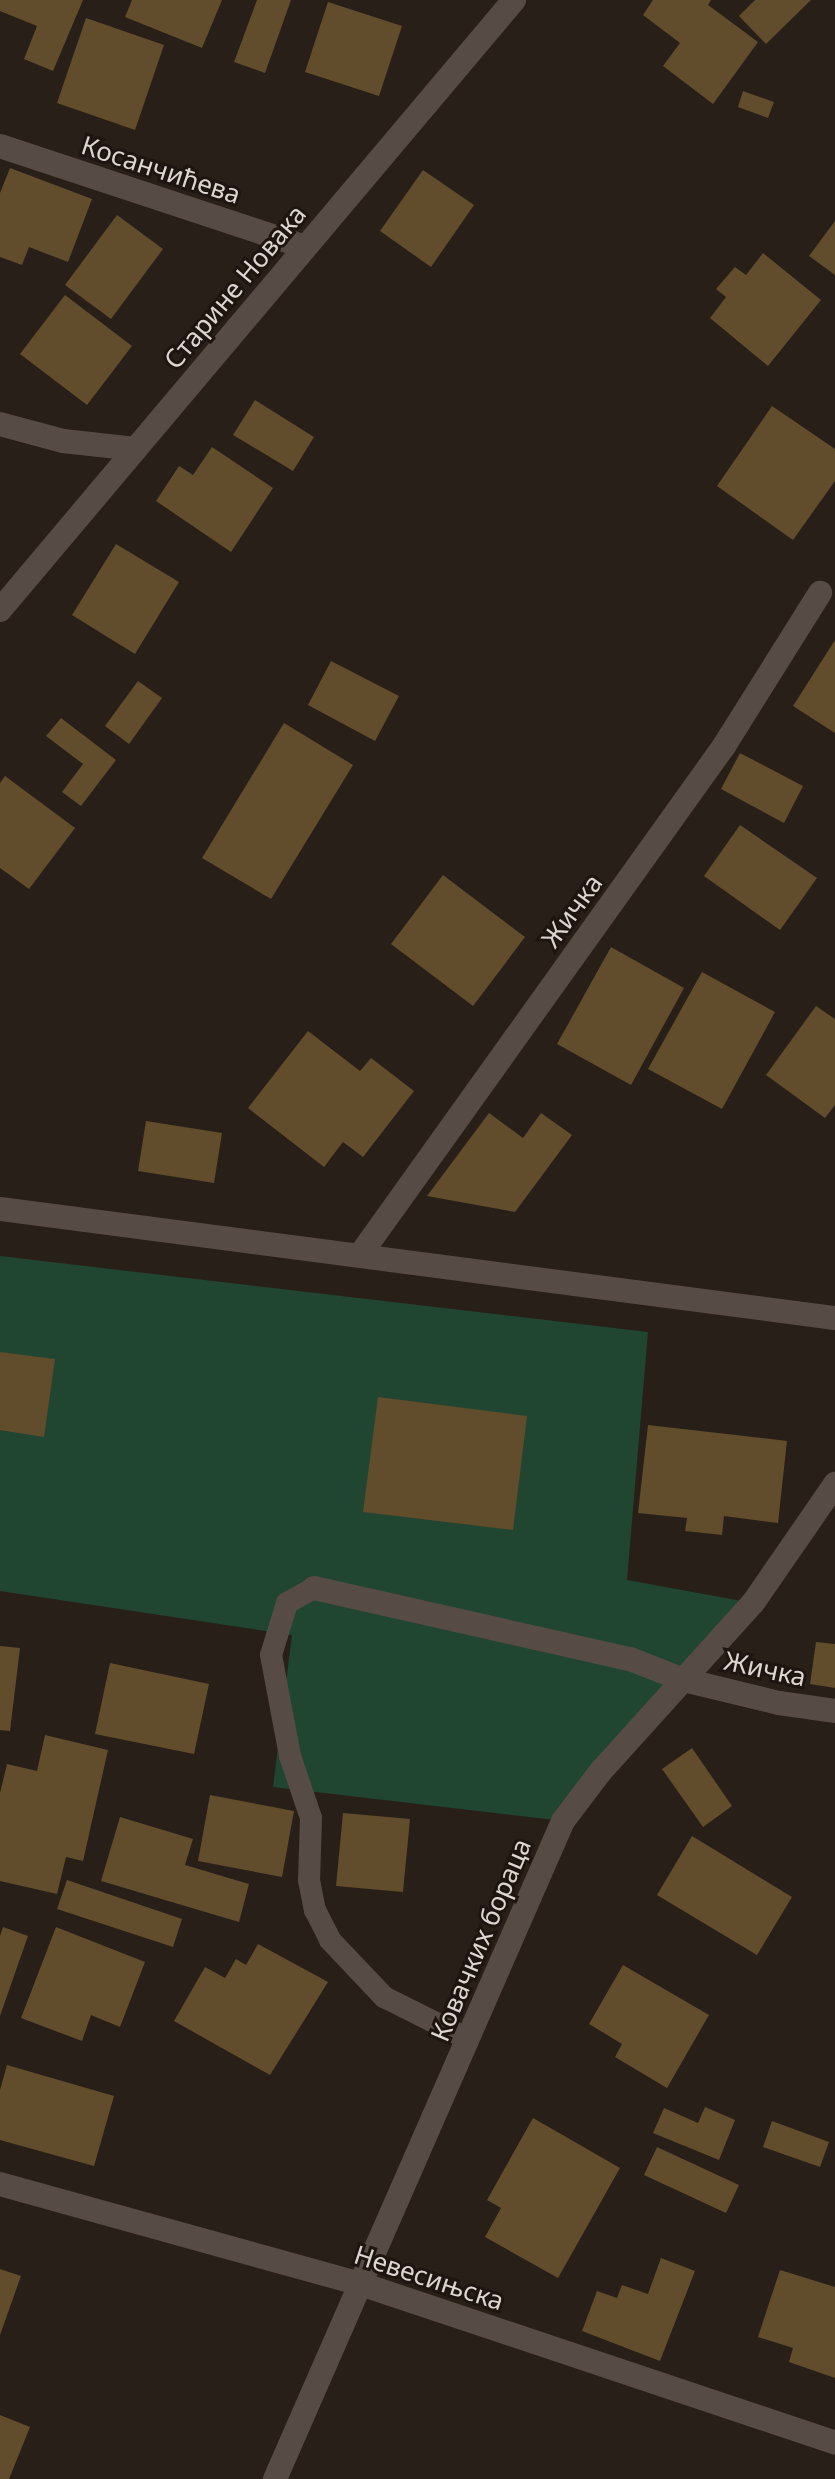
<!DOCTYPE html>
<meta charset="utf-8">
<style>
body{margin:0}
#map{position:relative;width:835px;height:2479px;overflow:hidden;background:#291f19;font-family:"Noto Sans",sans-serif}
div>[style]{position:absolute}
.green>*{inset:0;background:#204531}
.building>*{inset:0;background:#614d2b}
.lane>*{height:22px;margin:-11px;padding:0 11px;transform-origin:11px;border-radius:11px;background:#574b45}
.street>*{height:24px;margin:-12px;padding:0 12px;transform-origin:12px;border-radius:12px;background:#574b45}
.secondary>*{height:24px;margin:-12px;padding:0 12px;transform-origin:12px;border-radius:12px;background:#574b45}
span{translate:-50% -50%;white-space:nowrap;text-align:center;line-height:1.15;-webkit-text-stroke:6px #1f1510;paint-order:stroke}
.street-label{font-size:26px;color:#dcd5d1}
</style>
<div id="map">
<div class="green">
<i style="clip-path:polygon(0 1256px,648px 1332px,627px 1580px,753px 1603px,563px 1821px,273px 1787px,292px 1635px,0 1591px)"></i>
</div>
<div class="building">
<i style="clip-path:polygon(0 0,83px 0,53px 71px,24px 59px,37px 26px,0 11px)"></i>
<i style="clip-path:polygon(132px 0,222px 0,202px 48px,125px 17px)"></i>
<i style="clip-path:polygon(257px 0,291px 0,265px 73px,234px 62px)"></i>
<i style="clip-path:polygon(653px 0,711px 0,708px 5px,758px 42px,713px 104px,663px 66px,680px 43px,643px 15px)"></i>
<i style="clip-path:polygon(755px 0,811px 0,766px 44px,739px 16px)"></i>
<i style="clip-path:polygon(328px 2px,402px 26px,379px 96px,305px 72px)"></i>
<i style="clip-path:polygon(86px 18px,164px 45px,135px 130px,57px 103px)"></i>
<i style="clip-path:polygon(743px 91px,774px 102px,768px 118px,738px 107px)"></i>
<i style="clip-path:polygon(10px 168px,92px 199px,68px 262px,29px 247px,22px 265px,0 257px,0 193px)"></i>
<i style="clip-path:polygon(423px 170px,474px 205px,431px 267px,380px 231px)"></i>
<i style="clip-path:polygon(117px 215px,163px 249px,111px 319px,65px 285px)"></i>
<i style="clip-path:polygon(835px 221px,835px 275px,809px 256px)"></i>
<i style="clip-path:polygon(763px 253px,821px 300px,768px 366px,710px 318px,726px 297px,716px 289px,735px 267px,746px 275px)"></i>
<i style="clip-path:polygon(65px 295px,132px 346px,87px 405px,20px 354px)"></i>
<i style="clip-path:polygon(255px 400px,314px 437px,293px 471px,233px 435px)"></i>
<i style="clip-path:polygon(772px 406px,835px 449px,835px 481px,793px 540px,717px 486px)"></i>
<i style="clip-path:polygon(212px 447px,273px 488px,231px 552px,156px 501px,179px 466px,193px 475px)"></i>
<i style="clip-path:polygon(116px 544px,179px 582px,135px 654px,72px 615px)"></i>
<i style="clip-path:polygon(835px 640px,835px 733px,793px 706px)"></i>
<i style="clip-path:polygon(331px 661px,399px 696px,375px 741px,308px 705px)"></i>
<i style="clip-path:polygon(138px 681px,162px 698px,129px 744px,105px 726px)"></i>
<i style="clip-path:polygon(61px 718px,116px 760px,81px 806px,62px 792px,83px 764px,46px 736px)"></i>
<i style="clip-path:polygon(284px 723px,353px 765px,271px 899px,202px 858px)"></i>
<i style="clip-path:polygon(740px 753px,803px 786px,784px 823px,721px 789px)"></i>
<i style="clip-path:polygon(5px 776px,75px 828px,29px 889px,0 868px,0 783px)"></i>
<i style="clip-path:polygon(740px 825px,817px 878px,780px 930px,704px 876px)"></i>
<i style="clip-path:polygon(443px 875px,525px 937px,473px 1006px,391px 944px)"></i>
<i style="clip-path:polygon(611px 947px,684px 988px,631px 1085px,557px 1044px)"></i>
<i style="clip-path:polygon(702px 972px,775px 1012px,722px 1109px,648px 1069px)"></i>
<i style="clip-path:polygon(816px 1006px,835px 1019px,835px 1105px,825px 1118px,766px 1075px)"></i>
<i style="clip-path:polygon(308px 1031px,360px 1071px,371px 1058px,414px 1091px,363px 1157px,343px 1142px,324px 1167px,248px 1108px)"></i>
<i style="clip-path:polygon(489px 1113px,523px 1138px,541px 1113px,572px 1135px,515px 1212px,427px 1196px)"></i>
<i style="clip-path:polygon(146px 1121px,222px 1133px,214px 1183px,138px 1171px)"></i>
<i style="clip-path:polygon(0 1352px,55px 1359px,44px 1437px,0 1430px)"></i>
<i style="clip-path:polygon(378px 1397px,527px 1416px,513px 1530px,363px 1512px)"></i>
<i style="clip-path:polygon(648px 1425px,787px 1441px,778px 1523px,724px 1516px,722px 1535px,685px 1531px,687px 1518px,638px 1513px)"></i>
<i style="clip-path:polygon(816px 1642px,835px 1644px,835px 1688px,810px 1684px)"></i>
<i style="clip-path:polygon(0 1646px,20px 1648px,10px 1731px,0 1730px)"></i>
<i style="clip-path:polygon(110px 1663px,209px 1684px,194px 1754px,95px 1734px)"></i>
<i style="clip-path:polygon(45px 1735px,108px 1750px,83px 1861px,66px 1857px,57px 1894px,0 1881px,0 1793px,7px 1764px,37px 1771px)"></i>
<i style="clip-path:polygon(692px 1748px,732px 1806px,703px 1827px,662px 1769px)"></i>
<i style="clip-path:polygon(210px 1795px,294px 1811px,282px 1877px,198px 1861px)"></i>
<i style="clip-path:polygon(343px 1813px,410px 1819px,403px 1892px,336px 1886px)"></i>
<i style="clip-path:polygon(120px 1817px,193px 1839px,185px 1865px,249px 1884px,239px 1922px,101px 1881px)"></i>
<i style="clip-path:polygon(692px 1836px,792px 1897px,757px 1955px,657px 1895px)"></i>
<i style="clip-path:polygon(67px 1880px,182px 1919px,173px 1947px,57px 1909px)"></i>
<i style="clip-path:polygon(3px 1927px,28px 1936px,0 2016px,0 1936px)"></i>
<i style="clip-path:polygon(56px 1927px,145px 1962px,120px 2027px,91px 2015px,82px 2041px,21px 2018px)"></i>
<i style="clip-path:polygon(258px 1944px,328px 1982px,270px 2075px,174px 2021px,205px 1967px,225px 1978px,236px 1959px,246px 1965px)"></i>
<i style="clip-path:polygon(623px 1965px,709px 2015px,667px 2088px,615px 2057px,622px 2044px,589px 2024px)"></i>
<i style="clip-path:polygon(7px 2065px,114px 2096px,94px 2166px,0 2140px,0 2090px)"></i>
<i style="clip-path:polygon(705px 2107px,735px 2120px,719px 2160px,653px 2133px,664px 2108px,698px 2123px)"></i>
<i style="clip-path:polygon(533px 2118px,620px 2168px,558px 2278px,485px 2237px,501px 2208px,487px 2200px)"></i>
<i style="clip-path:polygon(772px 2121px,829px 2142px,820px 2167px,763px 2147px)"></i>
<i style="clip-path:polygon(657px 2147px,739px 2185px,726px 2213px,644px 2175px)"></i>
<i style="clip-path:polygon(661px 2258px,695px 2271px,660px 2361px,582px 2331px,597px 2291px,617px 2298px,622px 2285px,648px 2294px)"></i>
<i style="clip-path:polygon(0 2269px,21px 2276px,0 2335px)"></i>
<i style="clip-path:polygon(780px 2270px,835px 2287px,835px 2378px,789px 2362px,793px 2348px,758px 2337px)"></i>
<i style="clip-path:polygon(0 2415px,30px 2427px,9px 2479px,0 2479px)"></i>
</div>
<div class="lane">
<i style="left:314px;top:1588px;width:31px;rotate:151deg"></i>
<i style="left:287px;top:1603px;width:54px;rotate:107.1deg"></i>
<i style="left:271px;top:1655px;width:103px;rotate:79.3deg"></i>
<i style="left:290px;top:1756px;width:65px;rotate:71.3deg"></i>
<i style="left:311px;top:1818px;width:62px;rotate:91.8deg"></i>
<i style="left:309px;top:1880px;width:31px;rotate:79deg"></i>
<i style="left:315px;top:1910px;width:34px;rotate:63deg"></i>
<i style="left:330px;top:1940px;width:79px;rotate:46.5deg"></i>
<i style="left:384px;top:1997px;width:94px;rotate:26.6deg"></i>
</div>
<div class="street">
<i style="left:0;top:146px;width:321px;rotate:18.3deg"></i>
<i style="left:0;top:424px;width:65px;rotate:15.1deg"></i>
<i style="left:63px;top:441px;width:73px;rotate:6.3deg"></i>
<i style="left:0;top:610px;width:798px;rotate:-49.88deg"></i>
<i style="left:360px;top:1255px;width:626px;rotate:-54.43deg"></i>
<i style="left:724px;top:746px;width:181px;rotate:-57.9deg"></i>
<i style="left:314px;top:1588px;width:324px;rotate:12.7deg"></i>
<i style="left:630px;top:1659px;width:58px;rotate:21.3deg"></i>
<i style="left:684px;top:1680px;width:98px;rotate:13.6deg"></i>
<i style="left:779px;top:1703px;width:57px;rotate:8.1deg"></i>
<i style="left:0;top:2184px;width:378px;rotate:15.5deg"></i>
<i style="left:364px;top:2285px;width:497px;rotate:18.5deg"></i>
<i style="left:275px;top:2479px;width:718px;rotate:-66.36deg"></i>
<i style="left:563px;top:1821px;width:63px;rotate:-52.8deg"></i>
<i style="left:601px;top:1771px;width:227px;rotate:-47.9deg"></i>
<i style="left:753px;top:1603px;width:145px;rotate:-55.4deg"></i>
</div>
<div class="secondary">
<i style="left:0;top:1209px;width:842px;rotate:7.44deg"></i>
</div>
<div class="street-label">
<span style="left:161px;top:170px;rotate:18deg">Косанчићева</span>
<span style="left:235px;top:287px;rotate:-50deg">Старине Новака</span>
<span style="left:572px;top:911px;rotate:-54deg">Жичка</span>
<span style="left:765px;top:1669px;rotate:12deg">Жичка</span>
<span style="left:481px;top:1940px;rotate:-67deg">Ковачких бораца</span>
<span style="left:429px;top:2278px;rotate:18deg">Невесињска</span>
</div>
</div>
